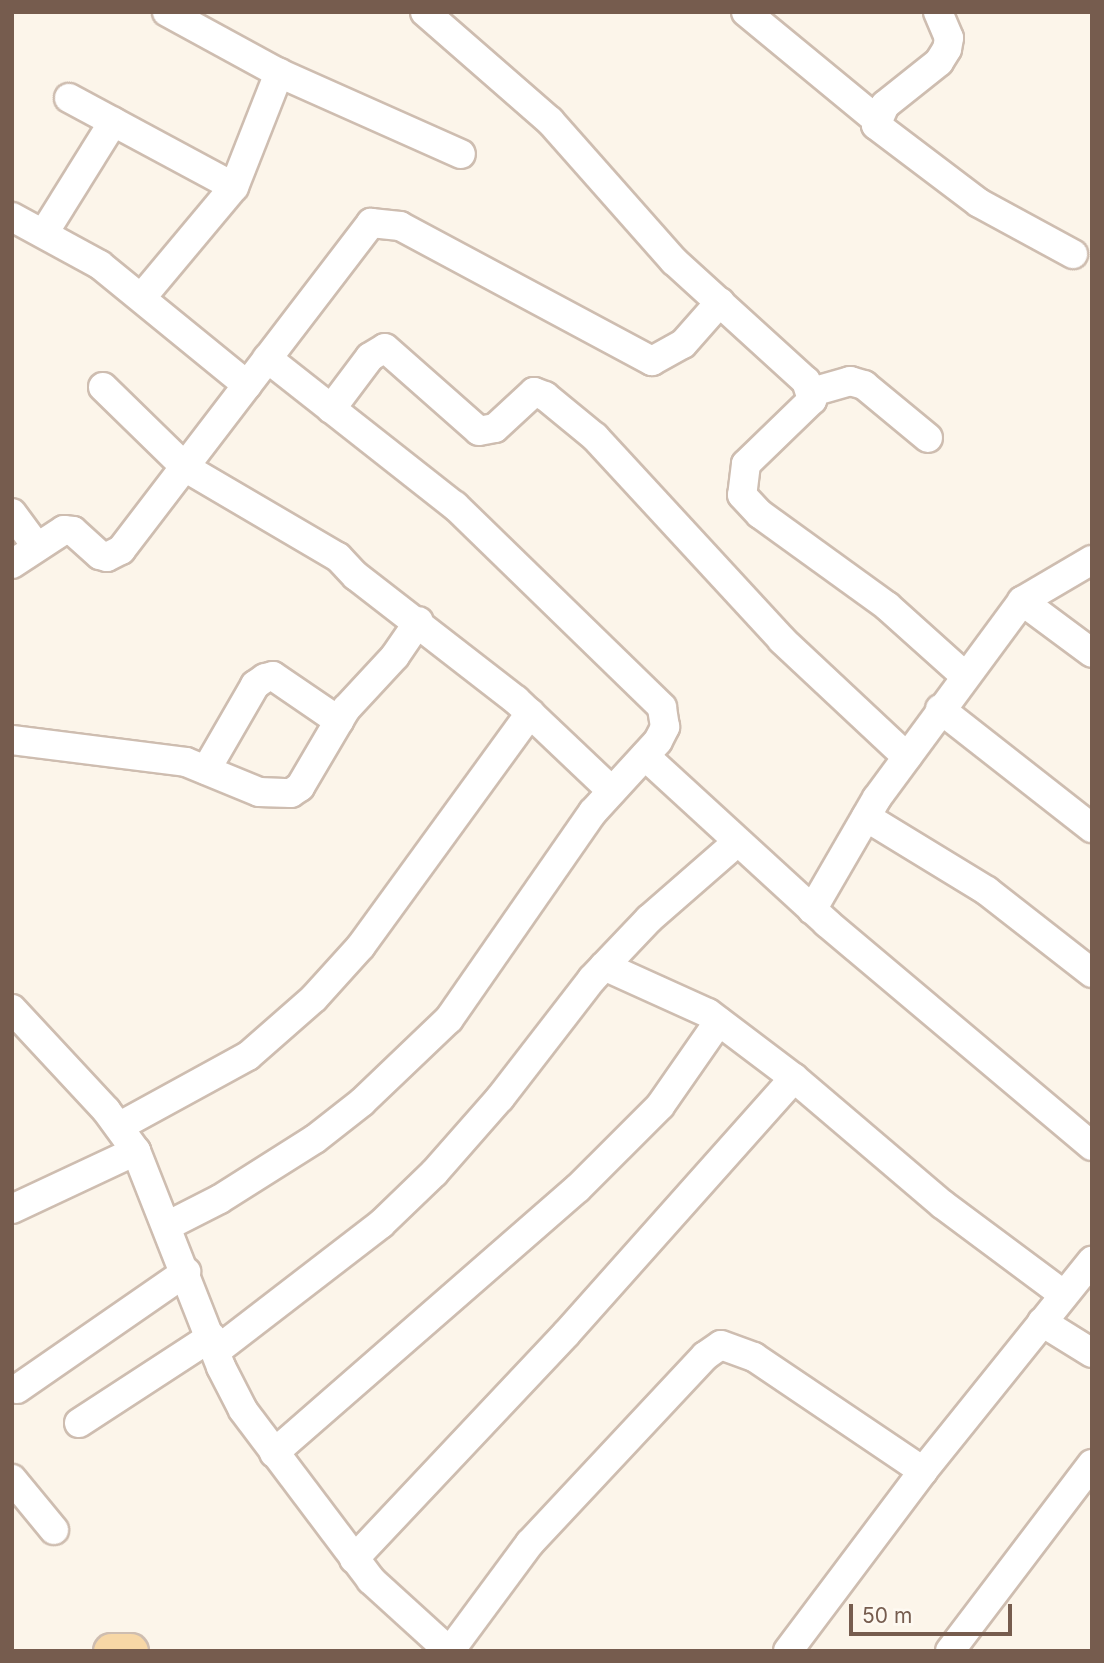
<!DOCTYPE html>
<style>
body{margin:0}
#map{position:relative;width:1104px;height:1663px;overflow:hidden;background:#fcf5ea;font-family:Inter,sans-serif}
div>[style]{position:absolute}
.roads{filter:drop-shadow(2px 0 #cebdb0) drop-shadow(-2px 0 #cebdb0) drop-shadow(0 2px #cebdb0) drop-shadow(0 -2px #cebdb0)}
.minor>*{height:28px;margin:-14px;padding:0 14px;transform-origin:14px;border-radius:14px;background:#fff}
.major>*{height:35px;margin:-17.5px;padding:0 17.5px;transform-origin:17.5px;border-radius:17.5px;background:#f7d7a6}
span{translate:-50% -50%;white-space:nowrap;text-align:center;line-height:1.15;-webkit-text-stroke:7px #fef9f1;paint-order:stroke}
.frame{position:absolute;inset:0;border:14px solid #765c4e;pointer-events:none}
.scale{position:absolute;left:849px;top:1604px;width:163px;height:32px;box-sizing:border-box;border:4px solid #765c4e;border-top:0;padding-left:9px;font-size:21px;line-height:24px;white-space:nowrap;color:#765c4e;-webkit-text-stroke:5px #fef9f1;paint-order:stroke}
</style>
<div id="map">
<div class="roads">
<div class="minor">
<i style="left:167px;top:12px;width:128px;rotate:28.6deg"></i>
<i style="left:279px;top:73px;width:199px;rotate:24deg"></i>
<i style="left:425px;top:12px;width:166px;rotate:41.1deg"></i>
<i style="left:550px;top:121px;width:187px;rotate:48.5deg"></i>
<i style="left:674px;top:261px;width:178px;rotate:42.3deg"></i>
<i style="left:806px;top:381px;width:20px;rotate:72deg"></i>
<i style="left:812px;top:400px;width:92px;rotate:135.9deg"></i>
<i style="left:746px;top:464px;width:31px;rotate:97deg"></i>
<i style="left:742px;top:495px;width:26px;rotate:47deg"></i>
<i style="left:760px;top:514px;width:157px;rotate:35.9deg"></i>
<i style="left:887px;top:606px;width:105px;rotate:41.9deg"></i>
<i style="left:746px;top:12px;width:168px;rotate:39.5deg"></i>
<i style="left:938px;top:12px;width:28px;rotate:67deg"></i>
<i style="left:949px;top:38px;width:11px;rotate:100deg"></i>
<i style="left:947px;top:49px;width:15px;rotate:122deg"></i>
<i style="left:939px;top:62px;width:69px;rotate:141.5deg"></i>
<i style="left:885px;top:105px;width:22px;rotate:114deg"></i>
<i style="left:876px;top:125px;width:129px;rotate:37.1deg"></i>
<i style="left:979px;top:203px;width:107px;rotate:28.5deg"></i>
<i style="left:69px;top:98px;width:187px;rotate:28.3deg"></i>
<i style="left:12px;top:217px;width:100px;rotate:28.6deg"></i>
<i style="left:100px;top:265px;width:190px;rotate:39.2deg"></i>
<i style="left:44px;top:233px;width:131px;rotate:-58.1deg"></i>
<i style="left:142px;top:297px;width:143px;rotate:-50.1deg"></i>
<i style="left:234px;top:187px;width:123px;rotate:-68.5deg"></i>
<i style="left:103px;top:387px;width:116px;rotate:44.3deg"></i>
<i style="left:186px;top:468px;width:176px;rotate:30.4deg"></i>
<i style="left:338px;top:557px;width:26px;rotate:47deg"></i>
<i style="left:356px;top:576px;width:202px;rotate:37.8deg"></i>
<i style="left:516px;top:700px;width:132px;rotate:43.5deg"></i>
<i style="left:812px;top:392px;width:40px;rotate:-16deg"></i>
<i style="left:850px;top:381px;width:15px;rotate:16deg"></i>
<i style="left:864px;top:385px;width:83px;rotate:39.6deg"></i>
<i style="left:331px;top:409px;width:65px;rotate:-53.1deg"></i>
<i style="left:370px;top:357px;width:17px;rotate:-31deg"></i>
<i style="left:385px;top:348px;width:125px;rotate:41.4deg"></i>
<i style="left:479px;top:431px;width:16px;rotate:-11deg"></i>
<i style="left:495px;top:428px;width:53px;rotate:-42.7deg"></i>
<i style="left:534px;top:392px;width:12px;rotate:20deg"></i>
<i style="left:545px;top:396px;width:65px;rotate:39.4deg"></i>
<i style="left:595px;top:437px;width:276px;rotate:47.3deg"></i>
<i style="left:782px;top:640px;width:171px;rotate:43.1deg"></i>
<i style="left:12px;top:513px;width:42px;rotate:53.7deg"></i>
<i style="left:12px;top:564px;width:62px;rotate:-33.2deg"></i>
<i style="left:64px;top:530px;width:9px;rotate:6deg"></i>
<i style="left:73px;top:531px;width:36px;rotate:42deg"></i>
<i style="left:100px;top:555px;width:7px;rotate:16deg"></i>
<i style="left:107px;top:557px;width:16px;rotate:-27deg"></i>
<i style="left:121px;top:550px;width:412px;rotate:-52.6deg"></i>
<i style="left:371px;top:223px;width:29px;rotate:6deg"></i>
<i style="left:400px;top:226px;width:286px;rotate:28.2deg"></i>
<i style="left:652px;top:361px;width:35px;rotate:-29deg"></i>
<i style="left:683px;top:344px;width:56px;rotate:-48.6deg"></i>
<i style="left:1022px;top:601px;width:87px;rotate:36.6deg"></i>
<i style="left:940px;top:709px;width:193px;rotate:38.1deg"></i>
<i style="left:12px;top:740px;width:175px;rotate:7.2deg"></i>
<i style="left:186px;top:762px;width:79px;rotate:22.3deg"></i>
<i style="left:259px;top:792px;width:32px;rotate:2deg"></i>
<i style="left:291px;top:793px;width:11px;rotate:-34deg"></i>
<i style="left:300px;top:787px;width:91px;rotate:-59.5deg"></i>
<i style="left:346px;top:709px;width:72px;rotate:-47.2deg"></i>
<i style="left:395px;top:656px;width:42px;rotate:-55.6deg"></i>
<i style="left:645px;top:756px;width:247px;rotate:42.5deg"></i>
<i style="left:827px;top:923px;width:346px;rotate:40.1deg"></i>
<i style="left:206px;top:770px;width:98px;rotate:-60deg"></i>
<i style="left:255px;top:685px;width:12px;rotate:-35deg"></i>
<i style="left:265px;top:678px;width:8px;rotate:-14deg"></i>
<i style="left:273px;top:676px;width:80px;rotate:34.3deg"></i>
<i style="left:866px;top:817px;width:142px;rotate:31.4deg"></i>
<i style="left:987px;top:891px;width:133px;rotate:38deg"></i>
<i style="left:812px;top:910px;width:129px;rotate:-59.9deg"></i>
<i style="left:877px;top:798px;width:245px;rotate:-53.6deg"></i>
<i style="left:1022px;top:601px;width:81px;rotate:-30.4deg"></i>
<i style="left:604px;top:966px;width:114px;rotate:24.3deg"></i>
<i style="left:708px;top:1013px;width:108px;rotate:37.1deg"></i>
<i style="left:794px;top:1078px;width:194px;rotate:40.4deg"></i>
<i style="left:942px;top:1204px;width:152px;rotate:36.7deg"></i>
<i style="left:12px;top:1009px;width:138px;rotate:47.1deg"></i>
<i style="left:106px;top:1110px;width:51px;rotate:53.8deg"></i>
<i style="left:136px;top:1151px;width:232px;rotate:68.5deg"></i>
<i style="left:221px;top:1367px;width:48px;rotate:62.9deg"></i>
<i style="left:243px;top:1410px;width:213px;rotate:53deg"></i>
<i style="left:371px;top:1580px;width:105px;rotate:42.3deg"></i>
<i style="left:120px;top:1126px;width:146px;rotate:-28.7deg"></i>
<i style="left:248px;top:1056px;width:88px;rotate:-41.3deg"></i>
<i style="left:314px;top:998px;width:70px;rotate:-47.9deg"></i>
<i style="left:361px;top:946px;width:288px;rotate:-54deg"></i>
<i style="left:12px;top:1209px;width:137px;rotate:-25.1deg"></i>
<i style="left:167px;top:1226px;width:59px;rotate:-27deg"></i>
<i style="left:220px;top:1199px;width:112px;rotate:-32.3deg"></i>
<i style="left:315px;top:1139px;width:60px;rotate:-38.2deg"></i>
<i style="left:362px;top:1102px;width:120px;rotate:-43.7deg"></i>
<i style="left:449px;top:1019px;width:252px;rotate:-55.2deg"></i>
<i style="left:593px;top:812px;width:96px;rotate:-47.5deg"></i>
<i style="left:658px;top:741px;width:16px;rotate:-63deg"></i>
<i style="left:665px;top:727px;width:20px;rotate:-99deg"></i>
<i style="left:662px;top:707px;width:289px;rotate:-135.8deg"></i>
<i style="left:455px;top:506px;width:239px;rotate:-141.8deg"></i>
<i style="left:1042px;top:1322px;width:59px;rotate:31.8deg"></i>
<i style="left:216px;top:1351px;width:208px;rotate:-37.6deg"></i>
<i style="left:381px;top:1224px;width:74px;rotate:-43.9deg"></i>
<i style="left:434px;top:1173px;width:100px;rotate:-48.7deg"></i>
<i style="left:500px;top:1098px;width:150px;rotate:-52.3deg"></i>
<i style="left:592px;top:979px;width:83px;rotate:-46.5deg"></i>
<i style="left:649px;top:919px;width:116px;rotate:-41.1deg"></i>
<i style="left:17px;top:1389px;width:206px;rotate:-34.7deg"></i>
<i style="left:79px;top:1423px;width:158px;rotate:-33.1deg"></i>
<i style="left:274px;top:1453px;width:403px;rotate:-41.1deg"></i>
<i style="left:578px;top:1188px;width:116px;rotate:-45deg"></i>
<i style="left:660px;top:1106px;width:103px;rotate:-55.2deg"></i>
<i style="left:12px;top:1479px;width:66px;rotate:50.5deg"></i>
<i style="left:354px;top:1559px;width:309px;rotate:-46.7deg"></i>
<i style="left:566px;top:1334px;width:343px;rotate:-48.3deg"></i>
<i style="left:450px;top:1651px;width:134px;rotate:-53.5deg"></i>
<i style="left:530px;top:1543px;width:256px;rotate:-46.9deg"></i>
<i style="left:705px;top:1356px;width:19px;rotate:-35deg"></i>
<i style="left:721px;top:1345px;width:35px;rotate:20deg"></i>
<i style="left:754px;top:1357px;width:204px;rotate:34deg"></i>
<i style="left:788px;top:1651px;width:225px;rotate:-53.1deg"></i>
<i style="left:923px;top:1471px;width:270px;rotate:-51.2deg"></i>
<i style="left:950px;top:1651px;width:235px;rotate:-52.8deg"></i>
</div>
<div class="major">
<i style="left:111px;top:1651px;width:19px"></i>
</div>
</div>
<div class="frame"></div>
<div class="scale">50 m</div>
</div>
